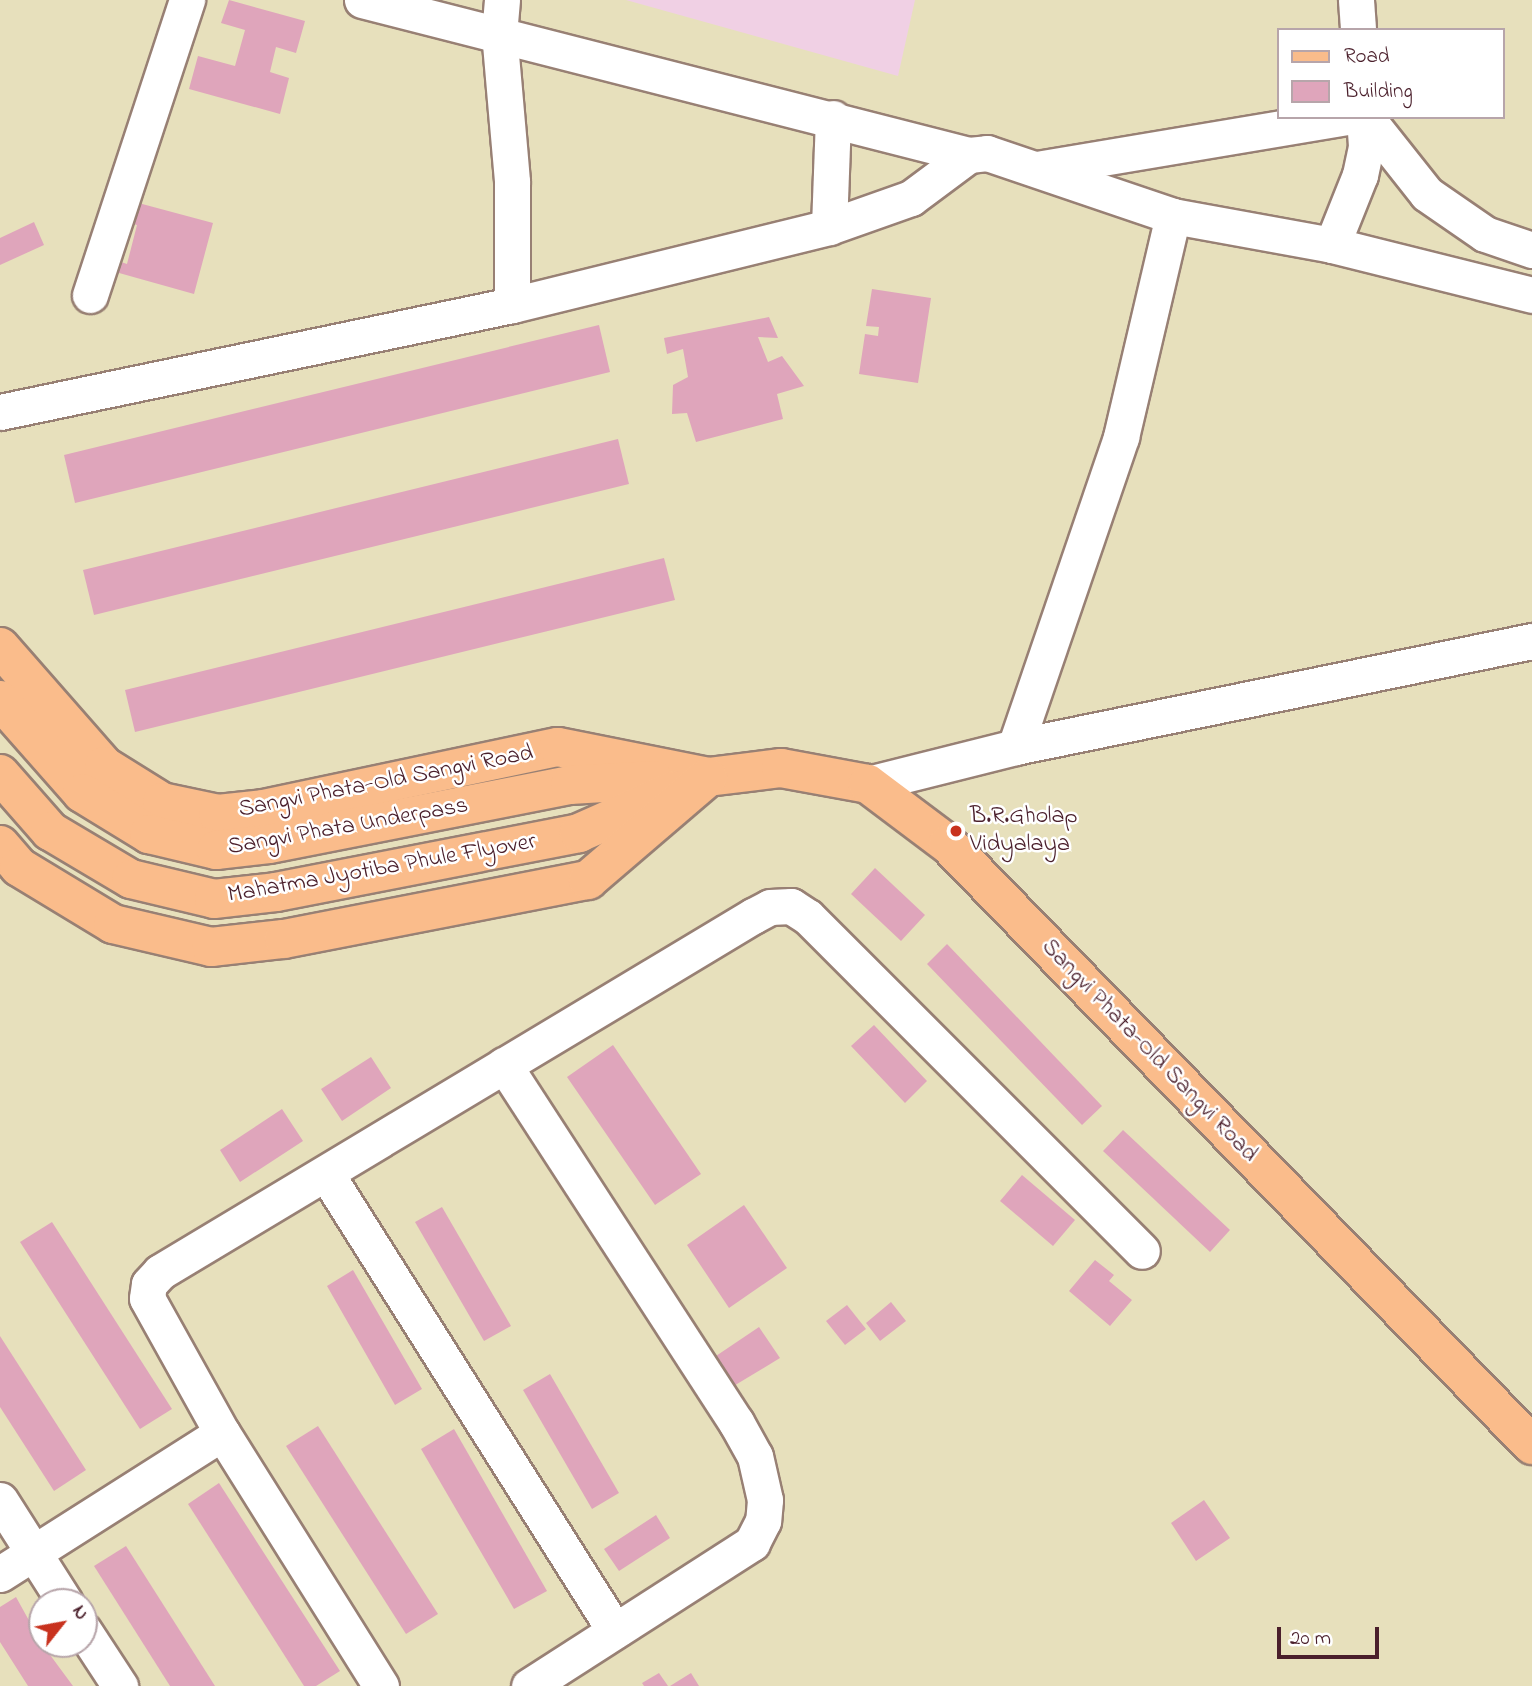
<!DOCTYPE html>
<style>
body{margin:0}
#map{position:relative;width:1532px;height:1686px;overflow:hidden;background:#e7e0bc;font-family:"Indie Flower",sans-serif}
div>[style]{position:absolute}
.built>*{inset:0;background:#f0d0e4}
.building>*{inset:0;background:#dfa5bb}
.roads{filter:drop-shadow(2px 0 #988074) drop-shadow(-2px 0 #988074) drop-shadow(0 2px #988074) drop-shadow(0 -2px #988074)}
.minor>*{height:35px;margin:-17.5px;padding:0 17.5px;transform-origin:17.5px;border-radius:17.5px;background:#fff}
.major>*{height:38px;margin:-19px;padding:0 19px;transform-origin:19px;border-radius:19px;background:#fabc8b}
.dots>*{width:19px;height:19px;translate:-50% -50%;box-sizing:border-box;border:4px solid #fff;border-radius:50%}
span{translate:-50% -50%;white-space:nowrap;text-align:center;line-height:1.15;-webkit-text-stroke:5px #fff;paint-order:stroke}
.street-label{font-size:24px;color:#4a1f2b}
.poi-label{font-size:24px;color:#4a1f2b}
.left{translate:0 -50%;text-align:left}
.legend{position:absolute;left:1277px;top:28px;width:228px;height:91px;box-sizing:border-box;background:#fff;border:2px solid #b7a5aa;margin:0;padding:9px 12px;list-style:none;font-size:21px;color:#4a1f2b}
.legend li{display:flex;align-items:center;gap:14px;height:35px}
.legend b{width:35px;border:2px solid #b7a5aa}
.north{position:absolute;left:28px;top:1588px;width:70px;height:70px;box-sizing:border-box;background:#fff;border:2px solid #b7a5aa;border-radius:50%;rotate:59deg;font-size:19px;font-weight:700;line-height:28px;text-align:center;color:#4a1f2b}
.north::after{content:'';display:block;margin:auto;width:24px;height:32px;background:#c8321e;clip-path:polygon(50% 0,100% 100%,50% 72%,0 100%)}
.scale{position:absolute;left:1277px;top:1627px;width:102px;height:32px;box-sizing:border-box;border:4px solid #4a1f2b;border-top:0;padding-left:9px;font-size:21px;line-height:24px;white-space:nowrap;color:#4a1f2b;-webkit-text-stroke:5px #fff;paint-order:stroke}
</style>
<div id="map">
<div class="built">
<i style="clip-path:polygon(626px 0,915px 0,898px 76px)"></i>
</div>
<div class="building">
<i style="clip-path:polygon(229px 0,305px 21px,296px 53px,276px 47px,270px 72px,289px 78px,280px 114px,189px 89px,198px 56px,235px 66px,245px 30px,221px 23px)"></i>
<i style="clip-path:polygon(131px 201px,213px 223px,194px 294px,112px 271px,115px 260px,127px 264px,137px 225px,125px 222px)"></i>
<i style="clip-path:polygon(34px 222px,44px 245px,0 265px,0 238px)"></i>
<i style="clip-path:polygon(872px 289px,931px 298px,918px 383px,859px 374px,865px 334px,878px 336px,879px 327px,866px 326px)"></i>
<i style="clip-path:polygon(769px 317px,778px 338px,758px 337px,768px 362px,782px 356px,804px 386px,777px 394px,783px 419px,696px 442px,687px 413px,672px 414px,673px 385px,688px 377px,683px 349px,667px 354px,664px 338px)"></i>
<i style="clip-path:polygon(599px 325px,610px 372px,75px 503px,64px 455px)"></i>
<i style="clip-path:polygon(618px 439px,629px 484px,94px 615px,83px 570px)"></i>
<i style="clip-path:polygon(664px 558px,675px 600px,135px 732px,125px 690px)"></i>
<i style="clip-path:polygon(875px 868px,925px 915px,901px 941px,851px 894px)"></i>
<i style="clip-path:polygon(947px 944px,1102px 1106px,1082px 1125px,927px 964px)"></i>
<i style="clip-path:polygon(874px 1025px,927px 1081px,905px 1103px,851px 1046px)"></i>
<i style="clip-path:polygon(613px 1045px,701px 1174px,655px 1205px,567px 1077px)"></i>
<i style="clip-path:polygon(371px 1057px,391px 1088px,342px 1121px,321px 1089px)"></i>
<i style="clip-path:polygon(282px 1109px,303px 1141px,240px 1182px,220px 1150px)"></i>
<i style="clip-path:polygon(1123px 1130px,1230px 1230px,1210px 1252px,1103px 1151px)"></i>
<i style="clip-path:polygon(1022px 1175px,1075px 1220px,1053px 1246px,1000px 1201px)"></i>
<i style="clip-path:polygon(744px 1205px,787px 1268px,729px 1308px,687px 1245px)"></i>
<i style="clip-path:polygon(442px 1207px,511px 1326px,484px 1341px,415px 1222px)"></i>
<i style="clip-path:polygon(52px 1222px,172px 1409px,140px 1429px,20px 1242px)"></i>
<i style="clip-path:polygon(1095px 1260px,1114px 1275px,1109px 1281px,1132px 1300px,1110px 1326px,1069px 1291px)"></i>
<i style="clip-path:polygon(353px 1270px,422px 1389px,395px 1405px,327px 1286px)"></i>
<i style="clip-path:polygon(891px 1302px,906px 1321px,880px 1341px,866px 1323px)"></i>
<i style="clip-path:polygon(847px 1305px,866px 1329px,845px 1345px,826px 1321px)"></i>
<i style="clip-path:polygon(759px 1327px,780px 1358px,732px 1387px,713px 1358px)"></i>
<i style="clip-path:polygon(0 1336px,86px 1470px,54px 1491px,0 1407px)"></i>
<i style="clip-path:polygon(550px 1374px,619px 1493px,592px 1509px,523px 1390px)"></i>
<i style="clip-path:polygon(318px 1426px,438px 1614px,406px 1634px,286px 1446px)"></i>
<i style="clip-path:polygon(454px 1429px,547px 1591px,514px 1609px,421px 1449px)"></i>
<i style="clip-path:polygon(219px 1483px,340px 1671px,316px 1686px,304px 1686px,188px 1504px)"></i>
<i style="clip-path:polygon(1204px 1500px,1230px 1538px,1196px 1561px,1171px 1523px)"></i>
<i style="clip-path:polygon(656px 1515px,670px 1538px,619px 1571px,604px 1549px)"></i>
<i style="clip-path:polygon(126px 1546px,215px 1686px,170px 1686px,94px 1566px)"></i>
<i style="clip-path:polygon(16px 1597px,42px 1644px,73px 1686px,28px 1686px,0 1642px,0 1607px)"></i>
<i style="clip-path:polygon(659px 1673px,668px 1686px,644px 1686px,642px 1683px)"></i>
<i style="clip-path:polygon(691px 1673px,699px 1686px,670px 1686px)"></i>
</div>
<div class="roads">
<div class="minor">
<i style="left:362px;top:0;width:626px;rotate:14.32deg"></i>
<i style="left:502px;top:0;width:32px;rotate:95deg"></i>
<i style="left:499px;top:32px;width:151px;rotate:85deg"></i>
<i style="left:512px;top:182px;width:123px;rotate:90deg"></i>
<i style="left:1356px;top:0;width:30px;rotate:86deg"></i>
<i style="left:1366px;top:117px;width:98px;rotate:51.6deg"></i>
<i style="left:1427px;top:194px;width:70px;rotate:34.6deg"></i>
<i style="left:1485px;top:234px;width:50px;rotate:18.8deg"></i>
<i style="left:1042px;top:168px;width:310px;rotate:-9.5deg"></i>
<i style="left:829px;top:227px;width:109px;rotate:-87.9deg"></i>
<i style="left:1332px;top:245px;width:75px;rotate:-68.2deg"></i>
<i style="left:1360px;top:175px;width:30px;rotate:-78deg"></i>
<i style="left:1366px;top:146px;width:29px;rotate:-94deg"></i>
<i style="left:90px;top:295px;width:311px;rotate:-71.8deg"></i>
<i style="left:0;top:412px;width:523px;rotate:-11.8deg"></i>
<i style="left:512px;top:305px;width:326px;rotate:-13.8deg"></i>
<i style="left:829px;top:227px;width:87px;rotate:-19.5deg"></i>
<i style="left:911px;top:198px;width:72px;rotate:-36.6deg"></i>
<i style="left:969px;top:155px;width:18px;rotate:-6deg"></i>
<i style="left:987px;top:153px;width:196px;rotate:18.7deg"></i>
<i style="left:1173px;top:216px;width:162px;rotate:10.3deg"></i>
<i style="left:1332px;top:245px;width:206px;rotate:14deg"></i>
<i style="left:1015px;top:747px;width:328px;rotate:-71.1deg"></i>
<i style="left:1121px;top:437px;width:227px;rotate:-76.8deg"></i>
<i style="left:868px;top:784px;width:152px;rotate:-14.1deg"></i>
<i style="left:1015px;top:747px;width:528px;rotate:-11.59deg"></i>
<i style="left:504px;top:1065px;width:426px;rotate:57deg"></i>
<i style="left:736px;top:1422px;width:39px;rotate:61deg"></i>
<i style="left:755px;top:1456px;width:45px;rotate:77.2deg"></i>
<i style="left:765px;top:1500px;width:21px;rotate:95deg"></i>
<i style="left:763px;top:1521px;width:25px;rotate:117deg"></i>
<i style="left:752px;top:1543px;width:265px;rotate:147.3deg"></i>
<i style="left:327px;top:1175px;width:539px;rotate:57.72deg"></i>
<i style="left:0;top:1500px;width:121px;rotate:57.5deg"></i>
<i style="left:0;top:1574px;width:263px;rotate:-32.4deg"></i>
<i style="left:84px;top:1631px;width:66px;rotate:56.8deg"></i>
<i style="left:381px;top:1686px;width:299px;rotate:-122.1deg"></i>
<i style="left:222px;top:1433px;width:154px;rotate:-119.1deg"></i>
<i style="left:147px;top:1298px;width:14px;rotate:-82deg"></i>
<i style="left:149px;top:1284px;width:16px;rotate:-47deg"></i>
<i style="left:160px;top:1272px;width:692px;rotate:-30.98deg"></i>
<i style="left:753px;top:916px;width:19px;rotate:-28deg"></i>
<i style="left:770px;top:907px;width:21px;rotate:-3deg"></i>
<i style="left:791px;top:906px;width:20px;rotate:33deg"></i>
<i style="left:808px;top:917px;width:472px;rotate:45deg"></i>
</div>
<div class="major">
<i style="left:0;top:647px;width:158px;rotate:48.8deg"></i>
<i style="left:104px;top:766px;width:68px;rotate:31.8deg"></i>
<i style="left:162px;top:802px;width:57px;rotate:12.1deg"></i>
<i style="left:218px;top:814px;width:45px;rotate:-6.3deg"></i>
<i style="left:263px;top:809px;width:301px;rotate:-11.9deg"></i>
<i style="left:558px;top:747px;width:153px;rotate:11.3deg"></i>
<i style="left:708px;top:777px;width:74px;rotate:-7deg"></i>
<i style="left:781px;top:768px;width:88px;rotate:10.4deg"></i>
<i style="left:868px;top:784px;width:100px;rotate:36.9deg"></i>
<i style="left:948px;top:844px;width:838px;rotate:45.82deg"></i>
<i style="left:0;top:700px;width:124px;rotate:48.6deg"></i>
<i style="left:82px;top:793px;width:79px;rotate:31.5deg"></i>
<i style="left:149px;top:834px;width:69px;rotate:13.4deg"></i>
<i style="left:216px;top:850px;width:53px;rotate:-6.5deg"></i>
<i style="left:269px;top:844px;width:307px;rotate:-11.1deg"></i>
<i style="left:570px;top:785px;width:84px;rotate:-3.4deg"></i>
<i style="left:0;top:774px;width:76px;rotate:48.7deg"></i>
<i style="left:50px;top:831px;width:94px;rotate:30.7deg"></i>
<i style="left:131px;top:879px;width:85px;rotate:13.5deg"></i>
<i style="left:214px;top:899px;width:62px;rotate:-6.4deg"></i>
<i style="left:276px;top:892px;width:309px;rotate:-11deg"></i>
<i style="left:579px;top:833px;width:104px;rotate:-23.9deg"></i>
<i style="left:0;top:845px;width:29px;rotate:49deg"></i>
<i style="left:19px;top:867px;width:110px;rotate:31.2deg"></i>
<i style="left:113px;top:924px;width:101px;rotate:13.2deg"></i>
<i style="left:211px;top:947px;width:73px;rotate:-6.3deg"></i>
<i style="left:284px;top:939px;width:310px;rotate:-11deg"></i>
<i style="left:588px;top:880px;width:158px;rotate:-40.6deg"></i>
</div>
</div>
<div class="dots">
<i style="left:956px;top:831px;background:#c8321e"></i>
</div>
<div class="street-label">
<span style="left:386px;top:782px;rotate:-11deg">Sangvi Phata-Old Sangvi Road</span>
<span style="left:348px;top:827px;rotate:-10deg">Sangvi Phata Underpass</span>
<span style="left:382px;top:869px;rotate:-10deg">Mahatma Jyotiba Phule Flyover</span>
<span style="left:1149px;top:1051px;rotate:46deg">Sangvi Phata-Old Sangvi Road</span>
</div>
<div class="poi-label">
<span class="left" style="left:970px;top:831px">B.R.Gholap<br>Vidyalaya</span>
</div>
<ul class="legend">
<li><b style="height:9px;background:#fabc8b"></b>Road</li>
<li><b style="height:19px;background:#dfa5bb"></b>Building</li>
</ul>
<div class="north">N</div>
<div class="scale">20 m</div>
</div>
